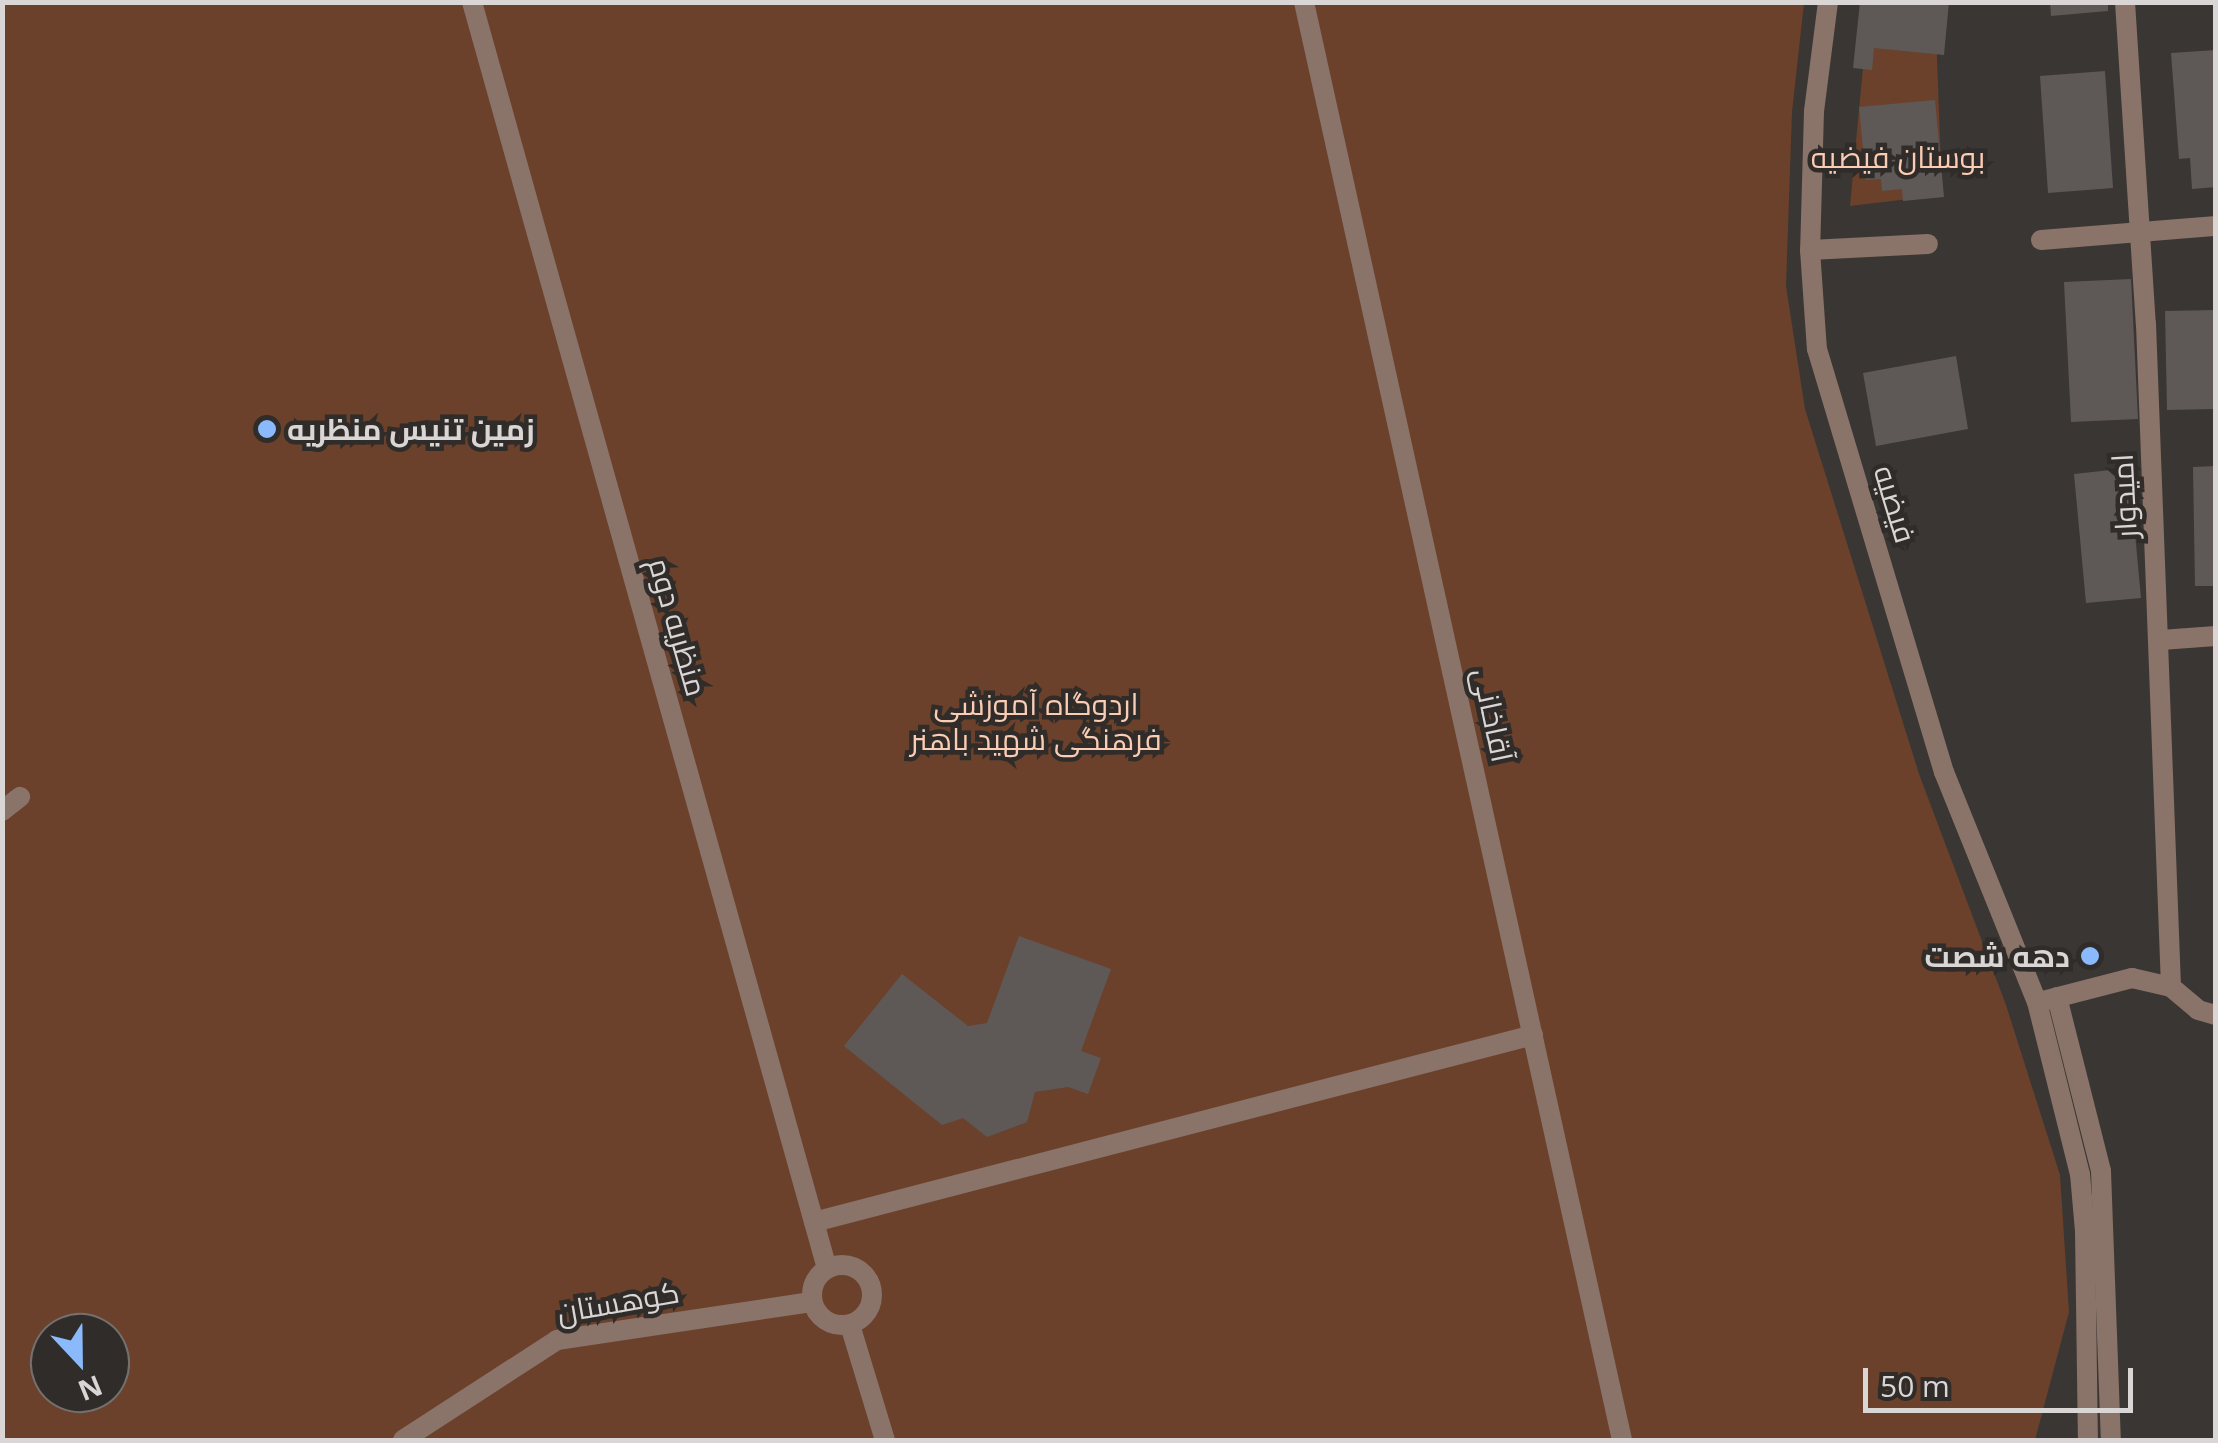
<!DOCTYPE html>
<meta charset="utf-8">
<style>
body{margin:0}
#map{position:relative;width:2218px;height:1443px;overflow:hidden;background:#3a3633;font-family:"Open Sans",Cairo,sans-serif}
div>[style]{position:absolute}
.green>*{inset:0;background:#6b412c}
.building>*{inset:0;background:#5e5957}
.minor>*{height:20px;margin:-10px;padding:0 10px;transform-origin:10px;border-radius:10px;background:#8a7368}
.minor>.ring{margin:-10px;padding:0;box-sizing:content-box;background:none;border:20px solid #8a7368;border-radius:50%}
.dots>*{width:28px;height:28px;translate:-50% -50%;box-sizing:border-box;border:5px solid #302c29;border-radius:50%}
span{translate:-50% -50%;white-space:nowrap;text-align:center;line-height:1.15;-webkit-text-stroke:9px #302c29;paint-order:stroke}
.park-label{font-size:30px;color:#fbccb4}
.poi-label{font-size:30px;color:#d9d6d5;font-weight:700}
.left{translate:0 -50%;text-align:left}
.right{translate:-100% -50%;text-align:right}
.street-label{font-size:30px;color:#d9d6d5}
.frame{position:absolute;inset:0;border:5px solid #d9d6d5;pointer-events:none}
.north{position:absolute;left:30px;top:1313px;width:100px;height:100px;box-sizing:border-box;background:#302c29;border:2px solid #74706e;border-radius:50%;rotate:158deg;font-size:28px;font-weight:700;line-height:40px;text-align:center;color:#d9d6d5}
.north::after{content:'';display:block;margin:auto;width:35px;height:45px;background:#8bbafc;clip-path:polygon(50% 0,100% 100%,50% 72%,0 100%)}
.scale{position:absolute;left:1863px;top:1368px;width:270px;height:45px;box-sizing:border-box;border:5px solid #d9d6d5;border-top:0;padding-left:12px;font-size:30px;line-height:35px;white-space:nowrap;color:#d9d6d5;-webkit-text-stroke:8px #302c29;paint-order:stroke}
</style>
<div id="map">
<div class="green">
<i style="clip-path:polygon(evenodd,3px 3px,1804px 3px,1792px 112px,1786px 286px,1805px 409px,1919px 774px,2006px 1005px,2060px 1175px,2069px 1312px,2035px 1440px,3px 1440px,3px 3px,50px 1333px,110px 1333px,110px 1393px,50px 1393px,50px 1333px)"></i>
<i style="clip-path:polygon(1869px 3px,1935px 3px,1942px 195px,1850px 206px)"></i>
</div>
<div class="building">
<i style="clip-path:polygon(1860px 2px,1949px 2px,1944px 55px,1874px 48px,1872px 70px,1853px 68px)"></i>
<i style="clip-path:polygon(2050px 2px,2108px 2px,2108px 11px,2051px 16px)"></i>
<i style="clip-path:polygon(2216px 50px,2216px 187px,2192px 189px,2190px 158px,2179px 159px,2171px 53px)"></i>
<i style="clip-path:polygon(2105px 71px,2113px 188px,2048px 193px,2040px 76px)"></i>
<i style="clip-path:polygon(1935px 100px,1944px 197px,1903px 201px,1902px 189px,1882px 191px,1881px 179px,1866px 180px,1859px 107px)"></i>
<i style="clip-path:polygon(2131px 279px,2138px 419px,2071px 422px,2064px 282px)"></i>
<i style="clip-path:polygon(2216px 310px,2216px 409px,2167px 410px,2165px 311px)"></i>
<i style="clip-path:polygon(1956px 356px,1968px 429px,1876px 446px,1863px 373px)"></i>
<i style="clip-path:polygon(2216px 466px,2216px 586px,2195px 586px,2193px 467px)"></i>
<i style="clip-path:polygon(2129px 468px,2141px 598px,2086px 603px,2074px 474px)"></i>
<i style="clip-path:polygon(1019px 936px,1111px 969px,1081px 1051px,1101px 1058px,1088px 1094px,1068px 1087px,1035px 1092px,1027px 1122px,987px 1137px,963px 1118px,942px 1125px,844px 1046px,902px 974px,968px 1026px,987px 1023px)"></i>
</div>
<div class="minor">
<i style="left:472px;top:2px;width:1315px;rotate:74.34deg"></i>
<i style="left:1304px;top:2px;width:1473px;rotate:77.53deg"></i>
<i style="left:1828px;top:2px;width:110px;rotate:97.3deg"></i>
<i style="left:1814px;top:111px;width:139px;rotate:91.6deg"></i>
<i style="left:1810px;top:250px;width:99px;rotate:86deg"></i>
<i style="left:1817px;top:349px;width:442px;rotate:73.3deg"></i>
<i style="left:1944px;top:772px;width:248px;rotate:68deg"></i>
<i style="left:2037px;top:1002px;width:177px;rotate:76deg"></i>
<i style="left:2080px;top:1174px;width:57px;rotate:85deg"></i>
<i style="left:2085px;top:1231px;width:209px;rotate:89.2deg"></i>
<i style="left:2125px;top:2px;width:323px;rotate:86.3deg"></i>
<i style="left:2146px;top:324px;width:663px;rotate:87.84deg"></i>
<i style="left:2041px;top:240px;width:176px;rotate:-4.6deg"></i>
<i style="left:1810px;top:250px;width:118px;rotate:-2.9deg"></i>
<i style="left:2161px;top:640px;width:55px;rotate:-4.2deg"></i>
<i style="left:2px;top:811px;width:23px;rotate:-38deg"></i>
<i style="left:2057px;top:997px;width:179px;rotate:75.8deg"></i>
<i style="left:2101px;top:1171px;width:269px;rotate:87.9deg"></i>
<i style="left:2043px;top:1001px;width:92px;rotate:-14.5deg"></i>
<i style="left:2132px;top:978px;width:40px;rotate:13deg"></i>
<i style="left:2171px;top:987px;width:35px;rotate:40deg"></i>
<i style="left:2198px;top:1010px;width:19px;rotate:16deg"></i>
<i style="left:814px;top:1222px;width:743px;rotate:-14.58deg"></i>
<i class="ring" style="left:812px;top:1265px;width:40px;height:40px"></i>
<i style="left:850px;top:1325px;width:120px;rotate:73.1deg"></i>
<i style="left:403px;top:1440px;width:184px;rotate:-33deg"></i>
<i style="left:557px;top:1340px;width:257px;rotate:-8.5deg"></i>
</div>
<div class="dots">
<i style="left:267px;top:429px;background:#8bbafc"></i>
<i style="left:2090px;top:956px;background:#8bbafc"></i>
</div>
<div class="park-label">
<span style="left:1898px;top:157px">بوستان فیضیه</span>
<span style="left:1036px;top:721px">اردوگاه آموزشی<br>فرهنگی شهید باهنر</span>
</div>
<div class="poi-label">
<span class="left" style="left:287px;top:429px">زمین تنیس منظریه</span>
<span class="right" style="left:2070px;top:956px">دهه شصت</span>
</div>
<div class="street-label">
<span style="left:2124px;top:496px;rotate:-93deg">امیدوار</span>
<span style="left:1895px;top:504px;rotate:73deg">فیضیه</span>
<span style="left:678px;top:627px;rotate:74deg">منظریه دوم</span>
<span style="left:1493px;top:715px;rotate:78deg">آقاخانی</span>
<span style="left:618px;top:1302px;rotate:-10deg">کوهستان</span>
</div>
<div class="frame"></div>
<div class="north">N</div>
<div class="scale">50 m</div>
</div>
